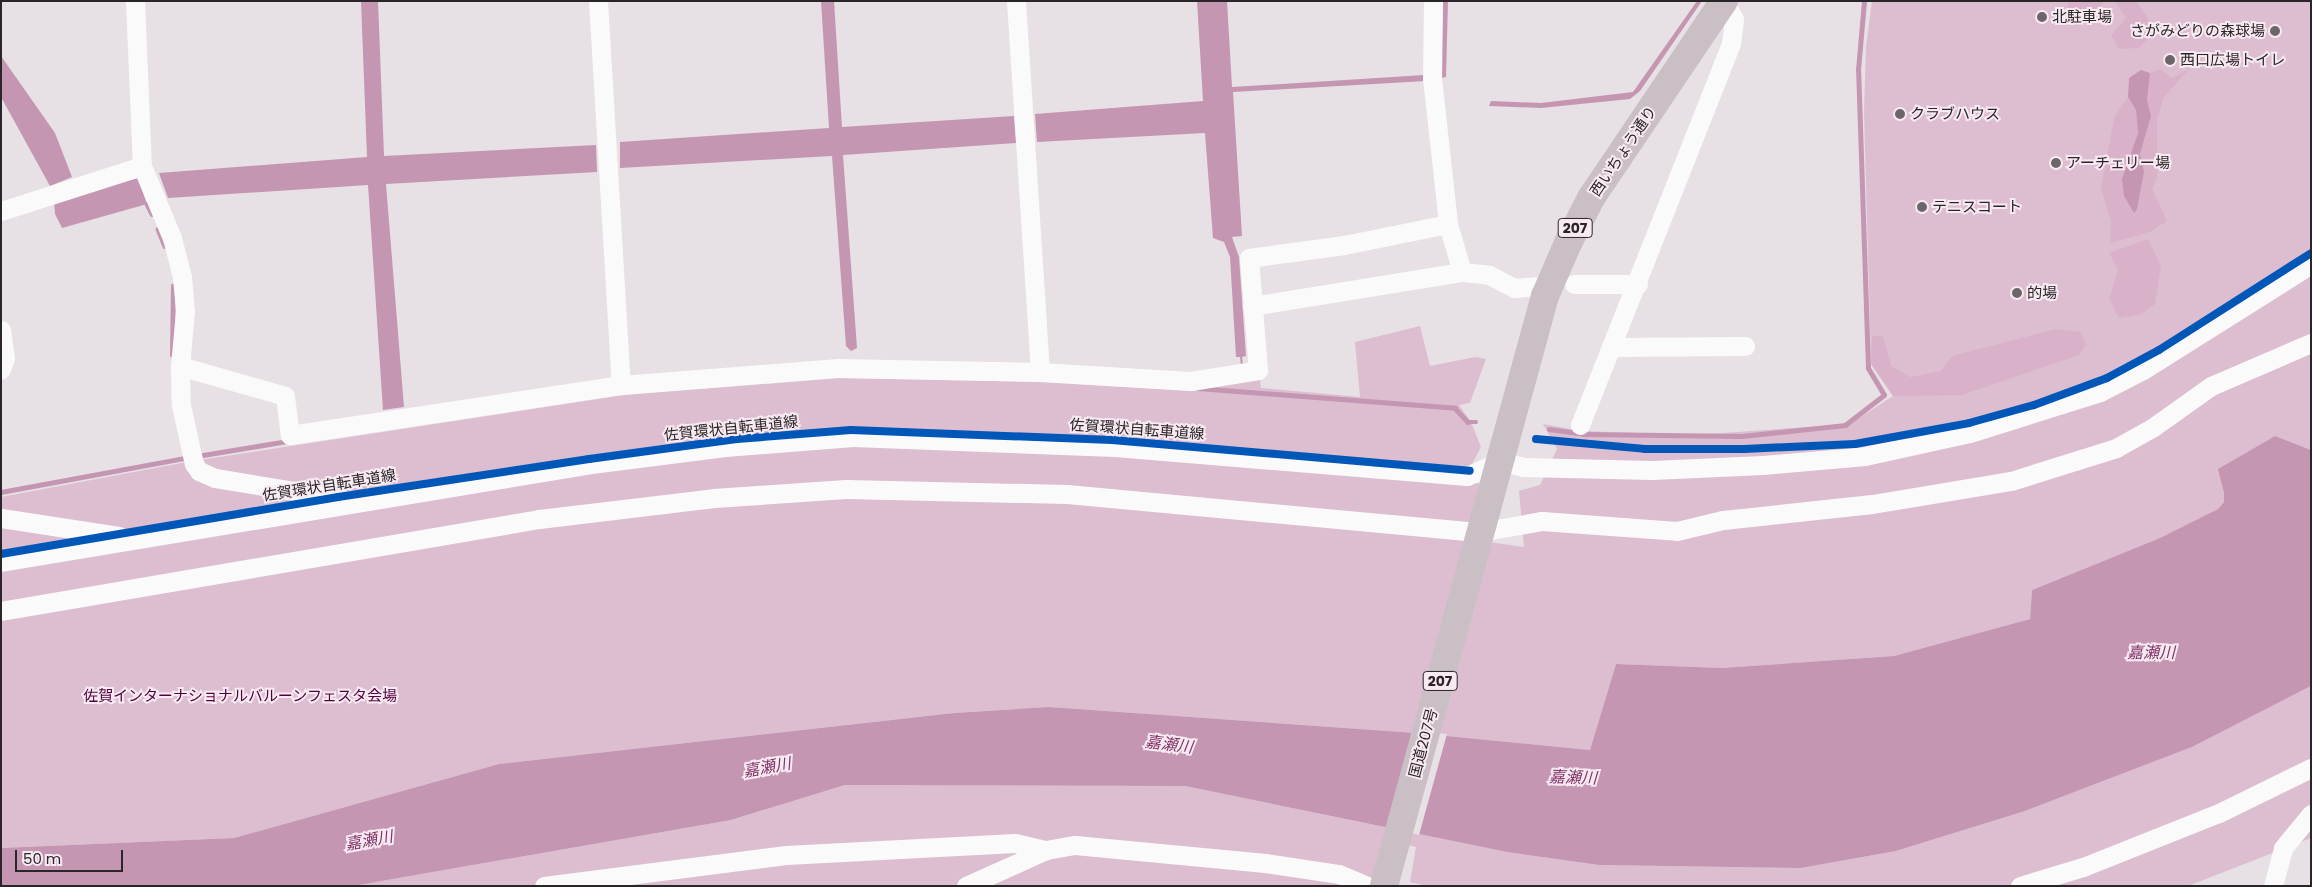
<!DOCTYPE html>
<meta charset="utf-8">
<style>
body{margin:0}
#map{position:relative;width:2312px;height:887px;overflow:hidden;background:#e7e0e4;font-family:Poppins,"Noto Sans JP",sans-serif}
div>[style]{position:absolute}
.green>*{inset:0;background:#ddbed0}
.forest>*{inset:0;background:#d9b2c9}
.water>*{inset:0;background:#c496b2}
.pier>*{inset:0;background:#e7e0e4}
.stream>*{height:4.5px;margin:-2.25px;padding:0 2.25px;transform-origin:2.25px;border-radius:2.25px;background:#c496b2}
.minor>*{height:19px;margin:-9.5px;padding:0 9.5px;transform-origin:9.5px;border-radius:9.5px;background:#fbfafb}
.highway>*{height:28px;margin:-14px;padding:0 14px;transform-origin:14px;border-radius:14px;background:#c9bfc5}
.cycleway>*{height:8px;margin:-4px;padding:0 4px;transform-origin:4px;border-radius:4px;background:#0057b8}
.dots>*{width:14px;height:14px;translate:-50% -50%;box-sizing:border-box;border:2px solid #f8eaf2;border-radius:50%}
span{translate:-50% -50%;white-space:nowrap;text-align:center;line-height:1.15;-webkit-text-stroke:4px #f8eaf2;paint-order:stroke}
.shield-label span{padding:1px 4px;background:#f8eaf2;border:1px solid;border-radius:4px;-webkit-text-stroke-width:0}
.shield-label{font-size:14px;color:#2a2528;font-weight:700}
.poi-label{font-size:15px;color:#2a2528}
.left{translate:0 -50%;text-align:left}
.right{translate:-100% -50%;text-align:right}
.street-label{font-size:15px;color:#2a2528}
.park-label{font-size:15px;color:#50023b}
.water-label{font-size:16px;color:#7f3365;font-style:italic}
.frame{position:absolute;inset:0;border:2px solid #2a2528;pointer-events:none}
.scale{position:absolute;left:15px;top:850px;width:108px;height:22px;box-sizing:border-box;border:2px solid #2a2528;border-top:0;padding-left:6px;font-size:15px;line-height:18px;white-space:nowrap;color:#2a2528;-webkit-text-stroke:4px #f8eaf2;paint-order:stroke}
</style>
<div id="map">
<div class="green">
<i style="clip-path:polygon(1872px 1px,2311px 1px,2311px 450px,2275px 436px,2219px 469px,2224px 493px,2224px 502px,2218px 509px,2160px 538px,2032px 590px,2030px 619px,1894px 656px,1722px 668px,1616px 664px,1590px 750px,1416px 733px,1049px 707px,954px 713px,499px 764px,234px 838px,1px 848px,1px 497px,187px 462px,624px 395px,841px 378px,1043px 382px,1194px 391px,1260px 377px,1261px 388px,1360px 397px,1355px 342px,1420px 326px,1430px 366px,1475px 357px,1486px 359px,1470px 403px,1459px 405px,1471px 422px,1481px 447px,1468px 472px,1481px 487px,1467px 539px,1524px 547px,1519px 491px,1540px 485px,1557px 449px,1543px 424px,1581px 431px,1695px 435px,1850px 424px,1893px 396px,1871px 364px,1864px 113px,1866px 46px)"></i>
<i style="clip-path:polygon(2311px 686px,2311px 838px,2188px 886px,1427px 886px,1410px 882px,1416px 847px,1385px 840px,1374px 878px,1354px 879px,1353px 886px,353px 886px,731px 820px,845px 785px,1185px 786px,1507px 852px,1599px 865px,1801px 868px,1896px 851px,2025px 811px,2192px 747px)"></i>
</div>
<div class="forest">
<i style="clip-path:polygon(2068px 1px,2106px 1px,2097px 8px,2087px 23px,2076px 26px,2068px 14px)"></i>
<i style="clip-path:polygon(2115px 1px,2136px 1px,2149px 20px,2152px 34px,2139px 48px,2119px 49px,2111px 35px,2126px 18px)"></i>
<i style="clip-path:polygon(2160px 69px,2172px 78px,2189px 69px,2164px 97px,2157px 119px,2157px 177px,2152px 189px,2167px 221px,2150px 232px,2110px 243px,2111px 221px,2101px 189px,2114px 118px,2128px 97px,2136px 110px,2138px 133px,2122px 179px,2137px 209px,2144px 172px,2140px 155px,2151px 116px,2147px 100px,2150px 73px)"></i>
<i style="clip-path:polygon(2148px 239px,2161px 266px,2155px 304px,2141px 314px,2119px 318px,2109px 299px,2118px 270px,2109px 253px)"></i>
<i style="clip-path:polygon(2056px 329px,2080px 332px,2086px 344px,2079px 355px,1962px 395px,1893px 396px,1871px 364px,1872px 336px,1883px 336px,1891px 366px,1910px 377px,1941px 371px,1952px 356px)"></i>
</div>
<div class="water">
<i style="clip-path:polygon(361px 1px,378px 1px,384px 156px,596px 145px,597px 172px,386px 184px,404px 407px,383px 410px,368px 185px,168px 198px,159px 173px,367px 157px)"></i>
<i style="clip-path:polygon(821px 1px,834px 1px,842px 127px,1014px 116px,1016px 143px,843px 155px,857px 348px,851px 351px,846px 346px,832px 156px,620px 168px,620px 142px,829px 128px)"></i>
<i style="clip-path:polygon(1197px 1px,1227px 1px,1232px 87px,1424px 75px,1426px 81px,1233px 92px,1242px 236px,1232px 237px,1239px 257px,1246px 356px,1242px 357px,1243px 366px,1241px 366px,1240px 357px,1236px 357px,1230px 257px,1224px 242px,1213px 238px,1205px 133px,1037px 142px,1035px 114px,1203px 101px)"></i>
<i style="clip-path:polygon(1443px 1px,1448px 1px,1446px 77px,1441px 78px)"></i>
<i style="clip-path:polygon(1697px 1px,1702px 1px,1640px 91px,1630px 99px,1541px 108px,1489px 106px,1491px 101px,1541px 103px,1633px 92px)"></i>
<i style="clip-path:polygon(1px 56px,55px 133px,72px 177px,50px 186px,1px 97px)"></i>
<i style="clip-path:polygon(2141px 70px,2150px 73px,2147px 100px,2151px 116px,2140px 154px,2144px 172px,2137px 209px,2134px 213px,2124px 196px,2122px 179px,2138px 133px,2136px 110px,2128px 97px,2129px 78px)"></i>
<i style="clip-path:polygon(138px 178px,147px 204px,62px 228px,55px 214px,54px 200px)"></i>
<i style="clip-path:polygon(2275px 436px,2311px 450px,2311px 686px,2192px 747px,2025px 811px,1896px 851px,1801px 868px,1599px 865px,1507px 852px,1185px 786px,845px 785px,731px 820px,353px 886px,1px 886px,1px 848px,234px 838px,499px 764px,954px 713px,1049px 707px,1416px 733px,1590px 750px,1616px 664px,1722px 668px,1894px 656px,2030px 619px,2032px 590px,2160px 538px,2218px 509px,2224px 502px,2224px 493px,2218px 469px)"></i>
</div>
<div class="pier">
<i style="clip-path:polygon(1417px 731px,1447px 734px,1419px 835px,1390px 828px)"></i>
</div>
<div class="stream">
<i style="left:147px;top:204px;width:11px;rotate:63deg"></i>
<i style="left:158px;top:229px;width:18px;rotate:68deg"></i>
<i style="left:172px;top:355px;width:69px;rotate:-89.2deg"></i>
<i style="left:1198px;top:388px;width:258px;rotate:4.4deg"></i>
<i style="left:1455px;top:408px;width:19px;rotate:47deg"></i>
<i style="left:1468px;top:422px;width:8px"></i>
<i style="left:1549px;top:429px;width:34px;rotate:8deg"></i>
<i style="left:1583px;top:434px;width:159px;rotate:0.7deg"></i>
<i style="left:1742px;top:436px;width:104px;rotate:-6.1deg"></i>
<i style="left:1845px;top:425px;width:49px;rotate:-37.6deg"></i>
<i style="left:1884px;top:395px;width:31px;rotate:-121deg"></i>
<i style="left:1868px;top:368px;width:298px;rotate:-91.9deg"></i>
<i style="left:1858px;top:70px;width:69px;rotate:-85deg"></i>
<i style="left:197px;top:456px;width:92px;rotate:-9.4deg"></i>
<i style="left:1px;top:492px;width:191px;rotate:-10.5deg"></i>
</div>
<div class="minor">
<i style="left:135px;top:1px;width:165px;rotate:87.6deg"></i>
<i style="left:142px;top:166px;width:78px;rotate:67.4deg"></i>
<i style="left:172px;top:238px;width:40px;rotate:75.6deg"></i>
<i style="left:182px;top:277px;width:34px;rotate:85deg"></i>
<i style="left:185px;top:311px;width:55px;rotate:95.2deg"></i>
<i style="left:180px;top:366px;width:39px;rotate:89deg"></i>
<i style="left:181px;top:405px;width:60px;rotate:77.6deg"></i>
<i style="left:194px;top:464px;width:9px;rotate:54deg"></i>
<i style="left:199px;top:471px;width:17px;rotate:24deg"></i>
<i style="left:215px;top:478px;width:130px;rotate:9.3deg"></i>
<i style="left:598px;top:1px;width:385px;rotate:86.6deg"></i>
<i style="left:1016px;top:1px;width:372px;rotate:86.3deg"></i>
<i style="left:1433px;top:1px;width:77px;rotate:90.7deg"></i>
<i style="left:1432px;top:78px;width:147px;rotate:83.7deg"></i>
<i style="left:1448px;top:224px;width:50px;rotate:73.7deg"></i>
<i style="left:1462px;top:272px;width:27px;rotate:6deg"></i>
<i style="left:1489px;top:275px;width:28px;rotate:27deg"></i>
<i style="left:1514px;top:288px;width:21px;rotate:-5deg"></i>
<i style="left:1px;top:211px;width:148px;rotate:-17.7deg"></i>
<i style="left:1574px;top:284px;width:64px"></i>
<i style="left:1252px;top:306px;width:213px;rotate:-9.2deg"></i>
<i style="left:1px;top:330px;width:28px;rotate:82deg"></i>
<i style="left:5px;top:358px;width:12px;rotate:110deg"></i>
<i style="left:1611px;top:347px;width:134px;rotate:-0.4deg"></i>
<i style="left:180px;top:366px;width:109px;rotate:15.9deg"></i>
<i style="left:285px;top:396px;width:39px;rotate:83deg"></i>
<i style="left:290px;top:435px;width:335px;rotate:-8.6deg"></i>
<i style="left:621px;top:385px;width:218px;rotate:-4.5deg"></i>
<i style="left:838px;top:368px;width:202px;rotate:1.1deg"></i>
<i style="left:1040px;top:372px;width:151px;rotate:3.4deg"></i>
<i style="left:1191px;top:381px;width:68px;rotate:-9.3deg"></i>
<i style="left:1258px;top:370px;width:112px;rotate:-94.6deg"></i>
<i style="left:1249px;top:258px;width:96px;rotate:-7.8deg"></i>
<i style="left:1344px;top:245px;width:106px;rotate:-11.4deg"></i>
<i style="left:1580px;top:425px;width:410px;rotate:-68.4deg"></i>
<i style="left:1731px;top:44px;width:25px;rotate:-83deg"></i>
<i style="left:1734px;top:19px;width:21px;rotate:-119deg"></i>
<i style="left:1px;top:518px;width:119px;rotate:8.7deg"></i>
<i style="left:1px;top:562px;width:598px;rotate:-9.43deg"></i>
<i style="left:591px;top:464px;width:135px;rotate:-7.2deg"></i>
<i style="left:725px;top:447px;width:128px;rotate:-4.5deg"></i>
<i style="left:853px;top:437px;width:262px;rotate:2.2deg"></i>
<i style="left:1115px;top:447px;width:353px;rotate:4.7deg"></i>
<i style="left:1467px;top:476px;width:37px;rotate:-24deg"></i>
<i style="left:1501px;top:461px;width:23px;rotate:15deg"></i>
<i style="left:1523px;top:467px;width:129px;rotate:1.3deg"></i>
<i style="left:1652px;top:470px;width:111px;rotate:-2.6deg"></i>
<i style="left:1763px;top:465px;width:102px;rotate:-5deg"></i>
<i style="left:1865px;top:456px;width:107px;rotate:-12.4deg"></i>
<i style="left:1970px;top:433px;width:136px;rotate:-17.5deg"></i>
<i style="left:2100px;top:392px;width:48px;rotate:-27.1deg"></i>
<i style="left:2143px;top:370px;width:199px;rotate:-32.2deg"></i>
<i style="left:1px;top:611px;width:546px;rotate:-9.7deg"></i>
<i style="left:539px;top:519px;width:176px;rotate:-6.8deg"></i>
<i style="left:714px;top:498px;width:132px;rotate:-3.9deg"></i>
<i style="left:846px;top:489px;width:221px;rotate:1.3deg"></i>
<i style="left:1067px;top:494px;width:415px;rotate:5.3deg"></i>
<i style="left:1480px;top:532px;width:63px;rotate:-10.1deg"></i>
<i style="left:1542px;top:521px;width:135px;rotate:4.2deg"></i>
<i style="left:1677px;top:531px;width:47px;rotate:-13.4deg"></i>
<i style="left:1723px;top:520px;width:150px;rotate:-6.1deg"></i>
<i style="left:1872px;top:504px;width:141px;rotate:-9.4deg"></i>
<i style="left:2011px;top:481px;width:110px;rotate:-17.4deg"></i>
<i style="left:2116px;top:448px;width:41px;rotate:-29.1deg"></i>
<i style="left:2152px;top:428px;width:72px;rotate:-35.4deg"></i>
<i style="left:2211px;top:386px;width:109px;rotate:-23.3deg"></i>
<i style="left:544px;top:886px;width:244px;rotate:-7.3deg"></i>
<i style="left:786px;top:855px;width:229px;rotate:-3deg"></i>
<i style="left:1015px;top:843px;width:32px;rotate:13deg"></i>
<i style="left:966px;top:886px;width:88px;rotate:-24.2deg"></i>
<i style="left:1046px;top:850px;width:29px;rotate:-10deg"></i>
<i style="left:1075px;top:845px;width:191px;rotate:5.4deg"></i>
<i style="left:1265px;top:863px;width:75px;rotate:8.5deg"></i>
<i style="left:1339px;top:874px;width:30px;rotate:23deg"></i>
<i style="left:2020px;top:886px;width:66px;rotate:-16.8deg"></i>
<i style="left:2083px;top:867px;width:146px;rotate:-21.7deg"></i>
<i style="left:2219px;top:813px;width:102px;rotate:-26.1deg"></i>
<i style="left:2273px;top:886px;width:39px;rotate:-75deg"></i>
<i style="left:2283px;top:848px;width:44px;rotate:-50.5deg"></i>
</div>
<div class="highway">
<i style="left:1384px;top:886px;width:612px;rotate:-74.74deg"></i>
<i style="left:1545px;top:296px;width:58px;rotate:-66.5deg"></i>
<i style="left:1568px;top:243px;width:51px;rotate:-62.9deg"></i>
<i style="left:1591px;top:198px;width:238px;rotate:-56deg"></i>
</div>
<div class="cycleway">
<i style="left:1536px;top:439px;width:109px;rotate:5.2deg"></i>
<i style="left:1645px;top:449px;width:99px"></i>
<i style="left:1744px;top:449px;width:111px;rotate:-2.6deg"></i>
<i style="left:1855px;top:444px;width:116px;rotate:-10.4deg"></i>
<i style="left:1969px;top:423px;width:67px;rotate:-15.5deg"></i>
<i style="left:2034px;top:405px;width:78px;rotate:-20.3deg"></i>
<i style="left:2107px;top:378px;width:59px;rotate:-28.3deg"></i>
<i style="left:2159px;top:350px;width:180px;rotate:-32.5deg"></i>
<i style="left:1px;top:554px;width:342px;rotate:-9.6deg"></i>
<i style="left:338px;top:497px;width:254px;rotate:-8.6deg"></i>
<i style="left:589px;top:459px;width:149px;rotate:-7.7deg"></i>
<i style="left:737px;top:439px;width:114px;rotate:-4.5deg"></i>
<i style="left:851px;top:430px;width:261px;rotate:2.2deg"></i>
<i style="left:1112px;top:440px;width:359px;rotate:4.9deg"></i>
</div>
<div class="dots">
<i style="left:2042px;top:17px;background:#6c666a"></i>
<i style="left:2275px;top:31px;background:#6c666a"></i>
<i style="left:2170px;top:60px;background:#6c666a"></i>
<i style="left:1900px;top:114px;background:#6c666a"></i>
<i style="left:2056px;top:163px;background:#6c666a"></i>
<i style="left:1922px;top:207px;background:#6c666a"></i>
<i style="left:2017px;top:293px;background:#6c666a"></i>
</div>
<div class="shield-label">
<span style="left:1575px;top:228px">207</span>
<span style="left:1440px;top:681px">207</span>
</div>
<div class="poi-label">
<span class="left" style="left:2052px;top:17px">北駐車場</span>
<span class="right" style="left:2265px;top:31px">さがみどりの森球場</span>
<span class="left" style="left:2180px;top:60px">西口広場トイレ</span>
<span class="left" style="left:1910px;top:114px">クラブハウス</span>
<span class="left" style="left:2066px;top:163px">アーチェリー場</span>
<span class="left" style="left:1932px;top:207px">テニスコート</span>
<span class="left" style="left:2027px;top:293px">的場</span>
</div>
<div class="street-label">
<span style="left:1623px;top:151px;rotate:-56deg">西いちょう通り</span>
<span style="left:731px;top:428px;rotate:-6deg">佐賀環状自転車道線</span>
<span style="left:1137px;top:429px;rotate:4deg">佐賀環状自転車道線</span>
<span style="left:329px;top:485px;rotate:-9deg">佐賀環状自転車道線</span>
<span style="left:1423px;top:743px;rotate:-75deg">国道207号</span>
</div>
<div class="park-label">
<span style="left:240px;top:696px">佐賀インターナショナルバルーンフェスタ会場</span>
</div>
<div class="water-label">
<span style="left:2151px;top:653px">嘉瀬川</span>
<span style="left:1169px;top:745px;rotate:7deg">嘉瀬川</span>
<span style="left:767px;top:768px;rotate:-10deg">嘉瀬川</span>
<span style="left:1573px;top:778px;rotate:2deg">嘉瀬川</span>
<span style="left:369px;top:841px;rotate:-10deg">嘉瀬川</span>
</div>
<div class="frame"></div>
<div class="scale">50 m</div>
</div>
